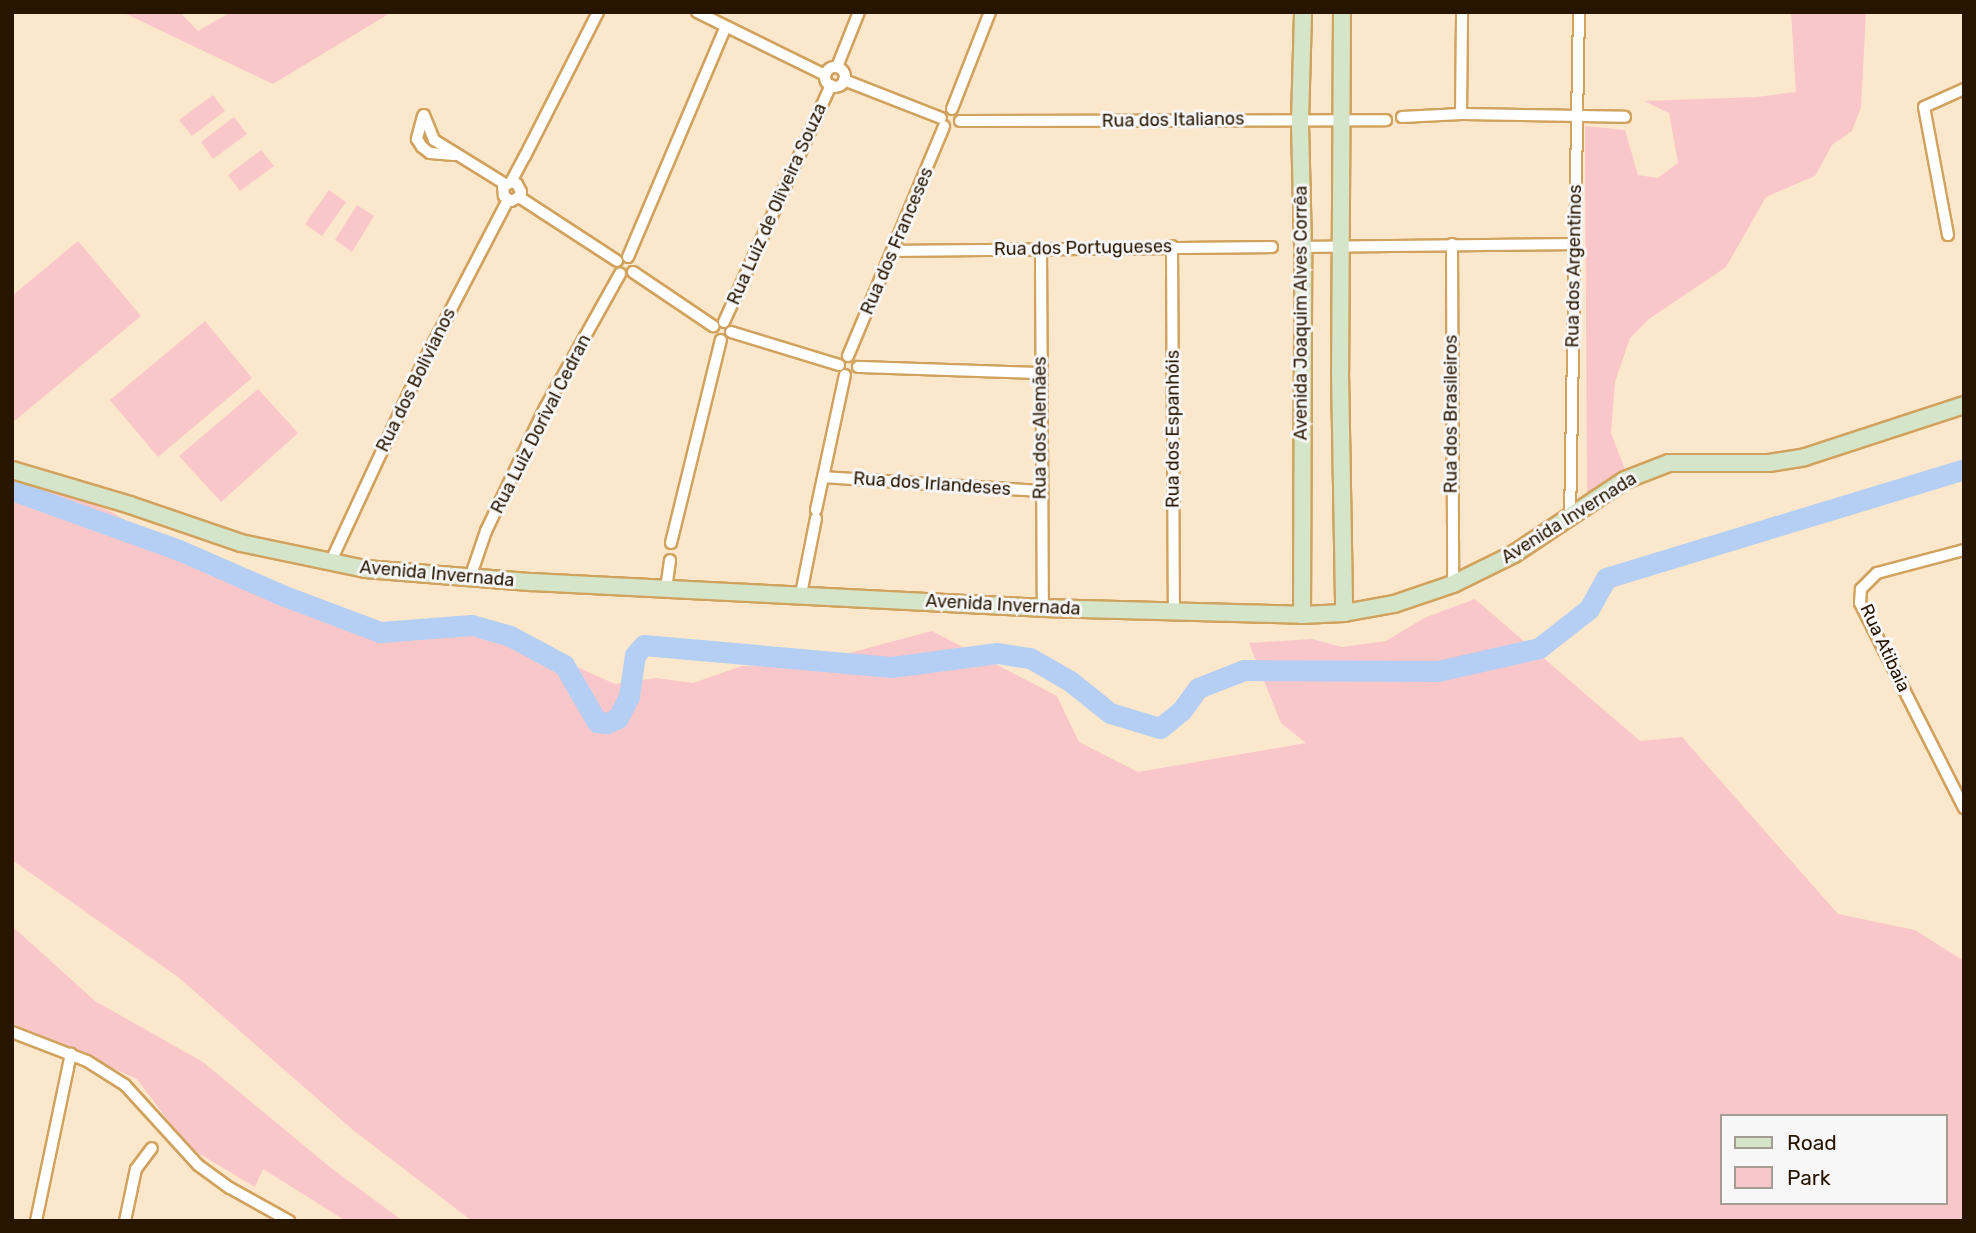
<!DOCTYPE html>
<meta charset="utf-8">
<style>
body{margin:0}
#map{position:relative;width:1976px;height:1233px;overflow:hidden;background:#fbe7cc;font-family:Rubik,sans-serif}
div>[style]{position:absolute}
.green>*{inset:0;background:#f9c7c9}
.river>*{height:21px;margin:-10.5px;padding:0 10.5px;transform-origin:10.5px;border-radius:10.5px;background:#b4cff3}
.roads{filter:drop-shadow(2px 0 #d1a25d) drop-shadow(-2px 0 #d1a25d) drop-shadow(0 2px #d1a25d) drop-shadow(0 -2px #d1a25d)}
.street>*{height:10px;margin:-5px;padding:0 5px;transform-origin:5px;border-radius:5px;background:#fff}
.street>.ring{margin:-5px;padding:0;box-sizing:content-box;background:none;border:10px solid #fff;border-radius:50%}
.secondary>*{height:16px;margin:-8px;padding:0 8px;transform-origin:8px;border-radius:8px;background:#d4e5ca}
span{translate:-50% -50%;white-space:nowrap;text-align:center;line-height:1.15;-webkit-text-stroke:6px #f7f7f7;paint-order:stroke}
.street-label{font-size:18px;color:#271500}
.frame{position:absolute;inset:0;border:14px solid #271500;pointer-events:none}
.legend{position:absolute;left:1720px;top:1114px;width:228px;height:91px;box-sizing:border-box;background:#f7f7f7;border:2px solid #a49d94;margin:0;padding:9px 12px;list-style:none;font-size:21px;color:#271500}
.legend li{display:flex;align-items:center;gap:14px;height:35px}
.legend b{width:35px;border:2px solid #a49d94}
</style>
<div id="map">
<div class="green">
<i style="clip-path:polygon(122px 12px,180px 12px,198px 31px,231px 12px,392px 12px,273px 84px)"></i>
<i style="clip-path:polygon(1791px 12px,1866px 12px,1861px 107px,1852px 131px,1832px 145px,1815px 176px,1766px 197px,1726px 267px,1649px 319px,1630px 338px,1615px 382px,1611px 433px,1626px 472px,1587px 493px,1585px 126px,1625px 130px,1638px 175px,1658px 178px,1678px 163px,1669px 113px,1644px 101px,1757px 97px,1796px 92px)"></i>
<i style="clip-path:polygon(213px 95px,225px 111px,192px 136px,179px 120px)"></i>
<i style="clip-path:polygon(234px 117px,247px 134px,213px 159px,201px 142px)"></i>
<i style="clip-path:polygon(261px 150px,274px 166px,240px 191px,228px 175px)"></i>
<i style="clip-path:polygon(329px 190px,346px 202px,322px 236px,305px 224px)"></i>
<i style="clip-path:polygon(357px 205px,374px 216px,352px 252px,335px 240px)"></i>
<i style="clip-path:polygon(78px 241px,141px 316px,12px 423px,12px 296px)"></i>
<i style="clip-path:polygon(205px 321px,252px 378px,158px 457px,110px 400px)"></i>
<i style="clip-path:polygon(258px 389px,298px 433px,221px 502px,179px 456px)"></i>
<i style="clip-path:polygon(evenodd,12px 479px,61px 492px,112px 512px,131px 525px,250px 574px,349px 629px,391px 642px,479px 623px,615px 684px,656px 678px,693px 683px,742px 666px,796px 667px,932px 631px,1057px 696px,1079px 742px,1138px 772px,1306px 743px,1281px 723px,1249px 643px,1312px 639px,1342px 647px,1386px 641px,1424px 618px,1475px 599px,1640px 741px,1682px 737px,1838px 914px,1915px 930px,1964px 961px,1964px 1221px,472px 1221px,353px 1130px,178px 977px,12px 860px,12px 479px,1722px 1116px,1946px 1116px,1946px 1203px,1722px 1203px,1722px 1116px)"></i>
<i style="clip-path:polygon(12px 926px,95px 1001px,203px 1062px,331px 1168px,403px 1221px,346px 1221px,263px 1169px,255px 1187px,188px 1147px,137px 1079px,12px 1023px)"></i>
</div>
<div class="river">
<i style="left:12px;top:490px;width:177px;rotate:19.8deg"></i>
<i style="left:179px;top:550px;width:112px;rotate:23.6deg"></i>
<i style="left:282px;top:595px;width:105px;rotate:20.7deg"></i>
<i style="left:380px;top:632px;width:92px;rotate:-4.4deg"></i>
<i style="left:472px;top:625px;width:40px;rotate:16deg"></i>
<i style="left:510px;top:636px;width:61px;rotate:28.2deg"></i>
<i style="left:564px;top:665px;width:66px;rotate:59.9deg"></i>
<i style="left:597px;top:722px;width:10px;rotate:6deg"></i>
<i style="left:607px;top:723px;width:12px;rotate:-24deg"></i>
<i style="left:618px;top:718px;width:25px;rotate:-63deg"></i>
<i style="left:629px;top:696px;width:41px;rotate:-81.7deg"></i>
<i style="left:635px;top:655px;width:13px;rotate:-48deg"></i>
<i style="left:644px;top:645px;width:248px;rotate:5.1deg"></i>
<i style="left:891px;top:667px;width:107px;rotate:-7.5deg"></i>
<i style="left:997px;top:653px;width:33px;rotate:9deg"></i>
<i style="left:1030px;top:658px;width:46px;rotate:29.9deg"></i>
<i style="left:1070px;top:681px;width:51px;rotate:38.7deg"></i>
<i style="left:1110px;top:713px;width:52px;rotate:16.7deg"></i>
<i style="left:1160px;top:728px;width:28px;rotate:-39deg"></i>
<i style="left:1182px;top:710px;width:27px;rotate:-54deg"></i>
<i style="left:1198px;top:688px;width:49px;rotate:-21.4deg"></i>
<i style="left:1244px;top:670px;width:194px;rotate:0.3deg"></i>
<i style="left:1438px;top:671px;width:104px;rotate:-12.8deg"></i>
<i style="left:1539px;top:648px;width:63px;rotate:-38deg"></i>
<i style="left:1589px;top:609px;width:35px;rotate:-61deg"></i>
<i style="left:1606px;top:578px;width:374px;rotate:-16.9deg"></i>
</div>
<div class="roads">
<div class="street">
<i style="left:697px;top:12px;width:143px;rotate:26.2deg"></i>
<i style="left:837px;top:67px;width:59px;rotate:-68.2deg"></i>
<i class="ring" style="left:825px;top:67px;width:10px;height:10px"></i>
<i style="left:844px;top:80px;width:104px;rotate:21.4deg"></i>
<i style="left:952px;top:109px;width:104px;rotate:-68.6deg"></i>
<i style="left:1461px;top:114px;width:102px;rotate:-89.4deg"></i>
<i style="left:424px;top:115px;width:27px;rotate:68deg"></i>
<i style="left:434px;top:140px;width:84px;rotate:31.8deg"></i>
<i style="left:423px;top:116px;width:24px;rotate:105deg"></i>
<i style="left:417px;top:139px;width:9px;rotate:58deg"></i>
<i style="left:422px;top:147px;width:10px;rotate:37deg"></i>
<i style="left:430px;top:153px;width:24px;rotate:5deg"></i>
<i style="left:1402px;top:117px;width:59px;rotate:-2.9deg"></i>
<i style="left:1461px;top:114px;width:164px;rotate:1deg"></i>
<i style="left:960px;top:121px;width:426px;rotate:-0.1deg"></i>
<i style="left:511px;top:182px;width:6px;rotate:18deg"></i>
<i style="left:517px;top:184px;width:9px;rotate:63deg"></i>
<i style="left:521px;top:192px;width:5px;rotate:112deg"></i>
<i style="left:519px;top:197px;width:9px;rotate:153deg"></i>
<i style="left:511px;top:201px;width:9px;rotate:-144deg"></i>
<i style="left:504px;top:196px;width:9px;rotate:-96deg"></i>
<i style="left:503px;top:187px;width:9px;rotate:-32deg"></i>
<i style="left:511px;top:182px;width:30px;rotate:-62deg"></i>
<i style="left:525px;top:156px;width:161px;rotate:-63.1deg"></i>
<i style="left:519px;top:197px;width:117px;rotate:33.1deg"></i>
<i style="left:1948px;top:235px;width:130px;rotate:-100.6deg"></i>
<i style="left:1924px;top:107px;width:44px;rotate:-24.2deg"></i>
<i style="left:1452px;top:244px;width:340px;rotate:89.8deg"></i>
<i style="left:1172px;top:246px;width:366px;rotate:89.7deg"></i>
<i style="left:1303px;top:247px;width:271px;rotate:-0.6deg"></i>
<i style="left:1041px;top:249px;width:359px;rotate:89.7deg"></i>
<i style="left:893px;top:251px;width:379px;rotate:-0.6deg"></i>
<i style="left:628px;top:257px;width:249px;rotate:-67deg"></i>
<i style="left:633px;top:272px;width:97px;rotate:34deg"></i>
<i style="left:724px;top:322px;width:260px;rotate:-65.7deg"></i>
<i style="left:731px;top:332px;width:113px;rotate:17deg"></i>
<i style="left:848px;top:356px;width:249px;rotate:-67.3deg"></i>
<i style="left:858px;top:367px;width:182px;rotate:1.9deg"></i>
<i style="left:823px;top:477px;width:217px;rotate:3.7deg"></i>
<i style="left:816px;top:510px;width:138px;rotate:-77.9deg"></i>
<i style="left:1570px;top:520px;width:508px;rotate:-88.99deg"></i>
<i style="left:671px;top:543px;width:209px;rotate:-76.2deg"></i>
<i style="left:1964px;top:550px;width:90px;rotate:165.2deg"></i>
<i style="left:1877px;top:573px;width:23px;rotate:135deg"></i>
<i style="left:1861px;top:589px;width:14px;rotate:94deg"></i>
<i style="left:1860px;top:603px;width:230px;rotate:63.1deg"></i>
<i style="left:330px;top:563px;width:218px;rotate:-65.1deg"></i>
<i style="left:422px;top:365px;width:186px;rotate:-62.5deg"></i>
<i style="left:470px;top:578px;width:50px;rotate:-71.2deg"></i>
<i style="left:486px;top:531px;width:136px;rotate:-64.4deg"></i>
<i style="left:545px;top:408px;width:154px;rotate:-60.8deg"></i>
<i style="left:666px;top:589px;width:29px;rotate:-82deg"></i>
<i style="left:801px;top:594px;width:77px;rotate:-78.8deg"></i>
<i style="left:12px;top:1032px;width:80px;rotate:21.1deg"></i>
<i style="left:87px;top:1061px;width:45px;rotate:32.3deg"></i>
<i style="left:125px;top:1085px;width:108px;rotate:47.6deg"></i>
<i style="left:198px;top:1165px;width:39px;rotate:36deg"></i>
<i style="left:230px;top:1188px;width:68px;rotate:29.2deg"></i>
<i style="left:36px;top:1221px;width:171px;rotate:-78.2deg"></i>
<i style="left:125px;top:1221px;width:53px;rotate:-78.1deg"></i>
<i style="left:136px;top:1169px;width:26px;rotate:-53deg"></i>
</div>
<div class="secondary">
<i style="left:1342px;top:12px;width:360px;rotate:90.3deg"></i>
<i style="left:1340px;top:372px;width:241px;rotate:89deg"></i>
<i style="left:12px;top:470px;width:123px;rotate:16.5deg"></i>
<i style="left:130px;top:505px;width:117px;rotate:18.9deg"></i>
<i style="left:241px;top:543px;width:127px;rotate:11.8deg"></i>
<i style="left:365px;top:569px;width:168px;rotate:4.5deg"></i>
<i style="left:532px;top:582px;width:512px;rotate:2.91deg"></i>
<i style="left:1043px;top:608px;width:259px;rotate:1.5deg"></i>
<i style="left:1302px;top:615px;width:42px;rotate:-2.7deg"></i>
<i style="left:1344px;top:613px;width:51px;rotate:-10.2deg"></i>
<i style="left:1394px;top:604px;width:62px;rotate:-18.7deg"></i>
<i style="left:1453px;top:584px;width:68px;rotate:-26.2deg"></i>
<i style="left:1514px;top:554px;width:133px;rotate:-33.7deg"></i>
<i style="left:1625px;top:480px;width:47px;rotate:-21.1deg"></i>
<i style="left:1669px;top:463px;width:100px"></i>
<i style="left:1769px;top:463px;width:36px;rotate:-9deg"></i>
<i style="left:1805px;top:457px;width:167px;rotate:-18.1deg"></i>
<i style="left:1302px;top:615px;width:368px;rotate:-89.8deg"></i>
<i style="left:1303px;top:247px;width:126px;rotate:-91.4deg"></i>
<i style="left:1300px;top:121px;width:109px;rotate:-88.4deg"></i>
</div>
</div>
<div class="street-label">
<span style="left:1173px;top:120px;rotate:-1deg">Rua dos Italianos</span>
<span style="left:777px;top:204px;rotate:-66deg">Rua Luiz de Oliveira Souza</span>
<span style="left:897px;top:241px;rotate:-67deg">Rua dos Franceses</span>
<span style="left:1083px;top:248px;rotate:-1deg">Rua dos Portugueses</span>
<span style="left:1574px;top:266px;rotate:-89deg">Rua dos Argentinos</span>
<span style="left:1301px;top:313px;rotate:-90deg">Avenida Joaquim Alves Corrêa</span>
<span style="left:416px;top:380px;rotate:-64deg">Rua dos Bolivianos</span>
<span style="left:1451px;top:414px;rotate:-90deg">Rua dos Brasileiros</span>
<span style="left:541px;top:424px;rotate:-63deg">Rua Luiz Dorival Cedran</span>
<span style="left:1040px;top:428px;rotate:-90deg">Rua dos Alemães</span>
<span style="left:1173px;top:429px;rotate:-90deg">Rua dos Espanhóis</span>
<span style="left:932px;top:484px;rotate:4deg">Rua dos Irlandeses</span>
<span style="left:1569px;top:518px;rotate:-32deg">Avenida Invernada</span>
<span style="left:437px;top:574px;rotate:5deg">Avenida Invernada</span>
<span style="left:1003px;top:605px;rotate:3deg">Avenida Invernada</span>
<span style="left:1885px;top:648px;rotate:65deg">Rua Atibaia</span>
</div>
<div class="frame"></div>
<ul class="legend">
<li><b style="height:9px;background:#d4e5ca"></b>Road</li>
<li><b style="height:19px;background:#f9c7c9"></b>Park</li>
</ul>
</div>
